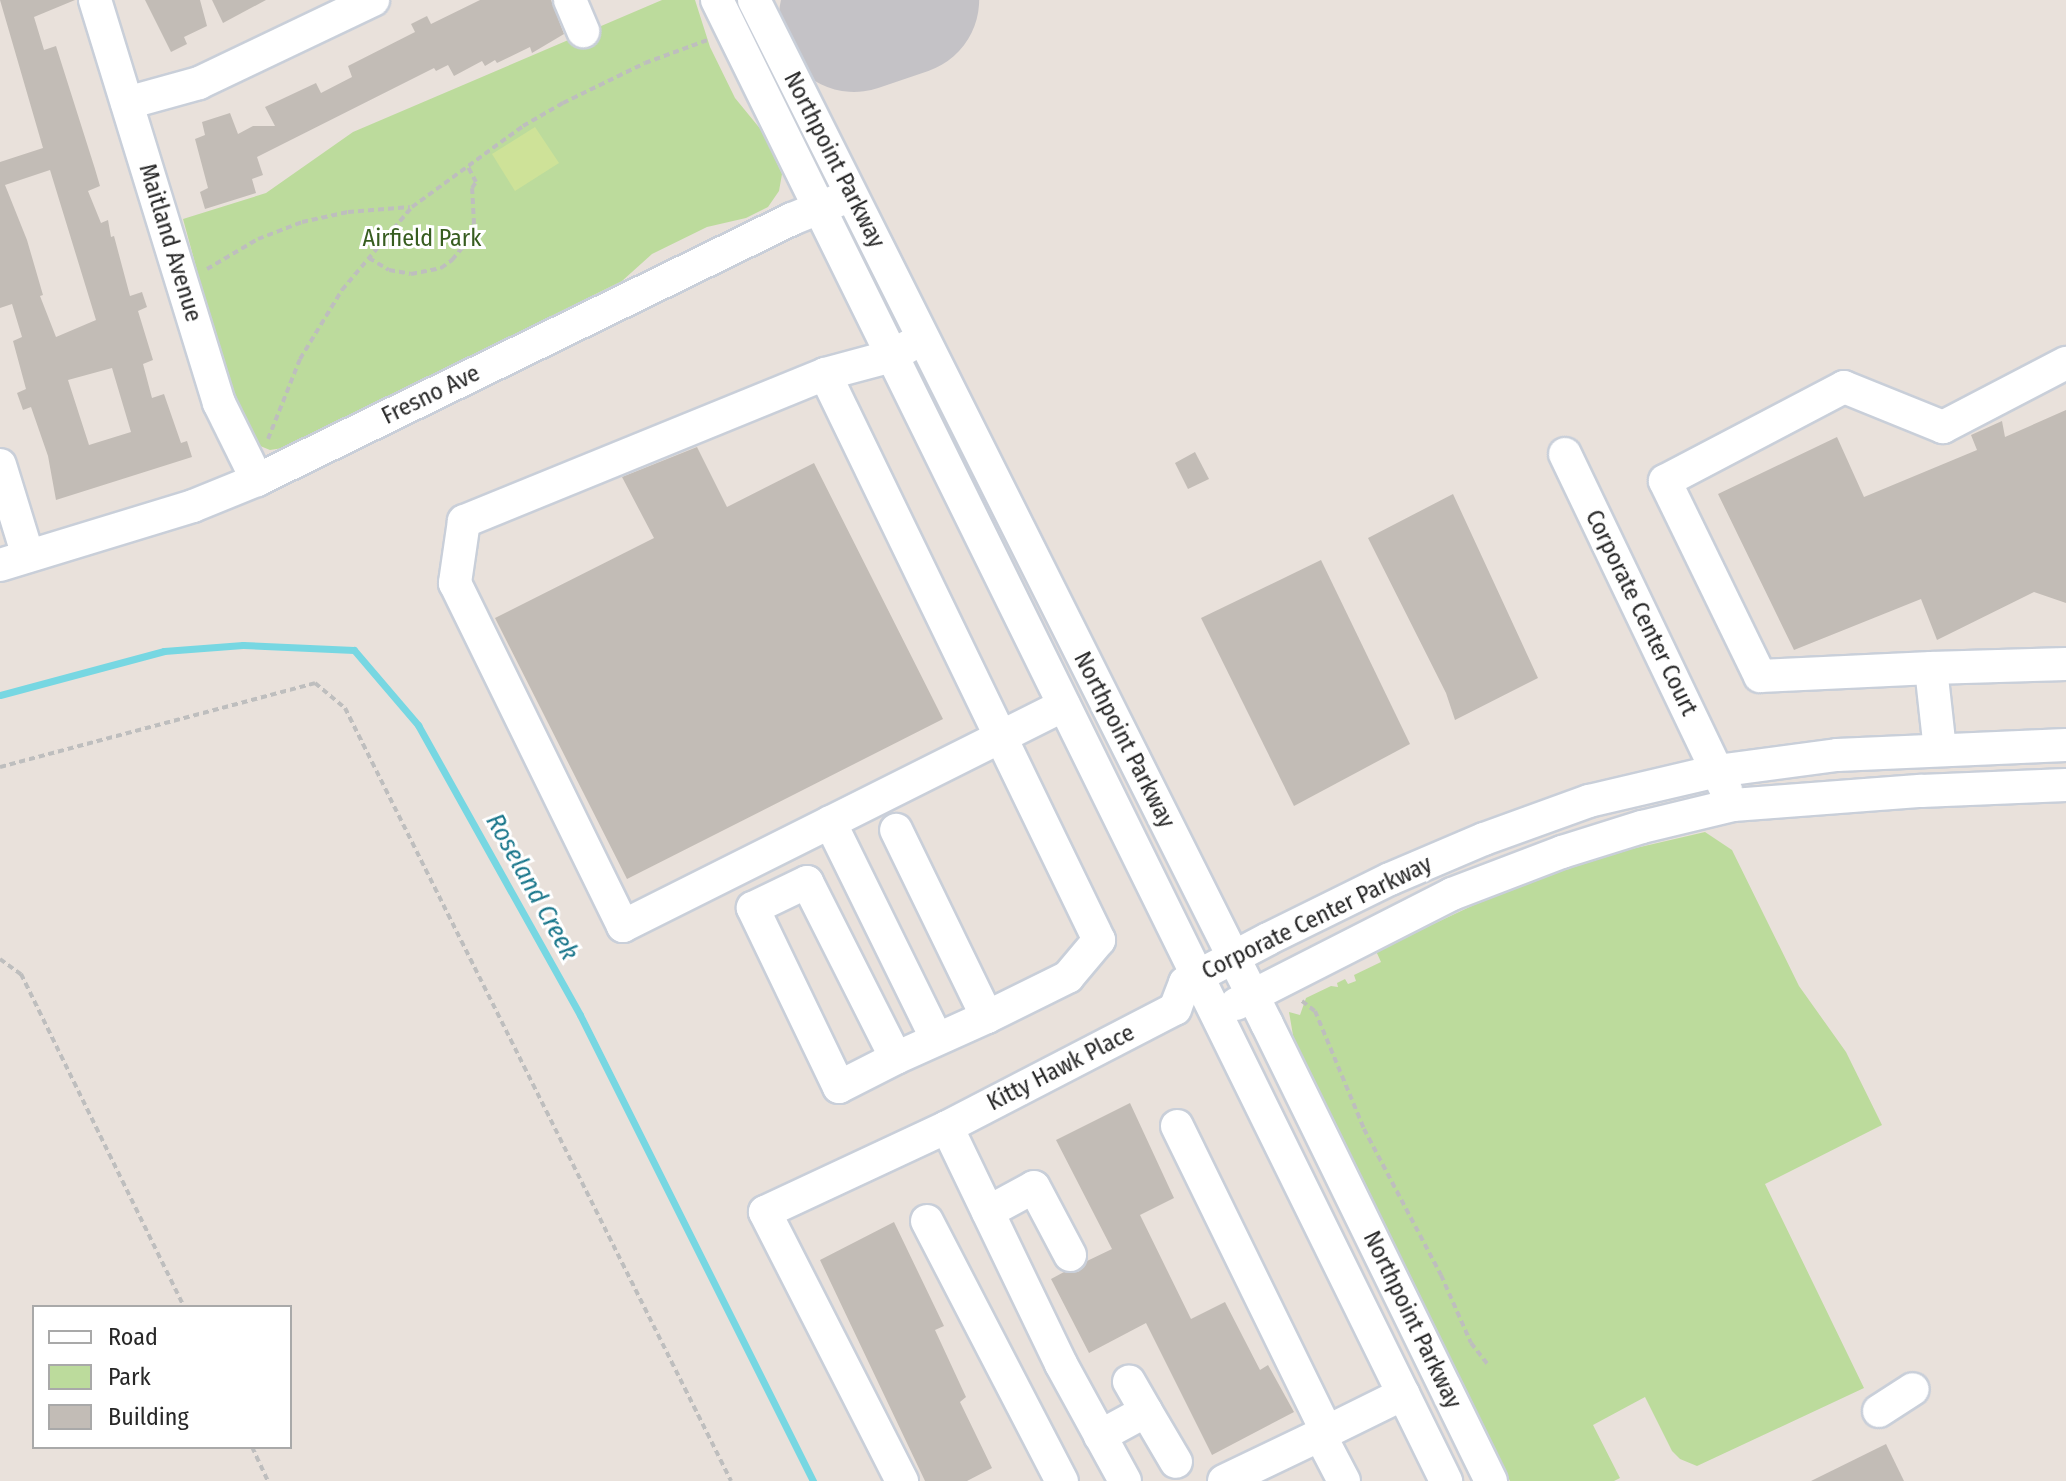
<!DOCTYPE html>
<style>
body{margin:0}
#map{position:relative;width:2066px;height:1481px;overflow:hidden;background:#e9e1db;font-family:"Fira Sans Condensed",sans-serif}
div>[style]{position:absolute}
.green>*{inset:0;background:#bcdb9c}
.pitch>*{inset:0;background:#cee298}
.stream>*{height:7px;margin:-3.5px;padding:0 3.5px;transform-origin:3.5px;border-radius:3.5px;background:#77d7e2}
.runway>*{height:150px;margin:-75px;padding:0 75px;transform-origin:75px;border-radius:75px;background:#c4c2c6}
.building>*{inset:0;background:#c2bcb6}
.path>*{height:4px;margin-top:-2px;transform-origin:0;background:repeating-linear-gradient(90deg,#bebebe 0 6px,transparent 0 10px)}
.roads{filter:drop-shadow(2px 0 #c9cfd9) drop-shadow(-2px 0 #c9cfd9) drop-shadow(0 2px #c9cfd9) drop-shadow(0 -2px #c9cfd9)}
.minor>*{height:32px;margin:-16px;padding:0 16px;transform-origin:16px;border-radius:16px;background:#fff}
span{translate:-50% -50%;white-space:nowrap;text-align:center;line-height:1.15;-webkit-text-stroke:6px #fff;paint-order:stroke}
.street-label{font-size:24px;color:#282828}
.park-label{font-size:24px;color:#375d20}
.water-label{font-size:26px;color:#19768b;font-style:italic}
.legend{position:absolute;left:32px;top:1305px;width:260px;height:144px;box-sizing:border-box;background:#fff;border:2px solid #a9a9a9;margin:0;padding:10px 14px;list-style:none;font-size:24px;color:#282828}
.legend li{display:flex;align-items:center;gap:16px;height:40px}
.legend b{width:40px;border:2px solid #a9a9a9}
</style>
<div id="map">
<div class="green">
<i style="clip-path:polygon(662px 0,695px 0,710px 47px,735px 98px,762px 131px,782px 174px,779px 191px,768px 207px,746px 218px,707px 227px,652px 254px,622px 281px,283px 448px,270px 450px,253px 443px,230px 391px,183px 219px,266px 193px,353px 132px)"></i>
<i style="clip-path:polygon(1705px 832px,1732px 850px,1799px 986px,1846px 1052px,1882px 1125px,1765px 1184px,1864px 1388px,1697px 1466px,1680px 1459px,1672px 1451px,1645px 1397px,1593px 1425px,1620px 1478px,1614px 1481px,1510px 1481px,1294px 1041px,1289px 1012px,1300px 1015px,1306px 998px,1331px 986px,1338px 987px,1337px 983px,1345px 979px,1348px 984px,1356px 981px,1354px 975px,1381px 962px,1376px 951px,1510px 888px,1597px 857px)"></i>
</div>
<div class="pitch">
<i style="clip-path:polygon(535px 127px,559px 163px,515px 191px,492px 154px)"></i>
</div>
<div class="stream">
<i style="left:0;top:695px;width:170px;rotate:-15deg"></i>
<i style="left:164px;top:651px;width:79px;rotate:-4.3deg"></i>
<i style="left:243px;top:645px;width:111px;rotate:2.6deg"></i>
<i style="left:354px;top:650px;width:99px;rotate:49.5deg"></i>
<i style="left:418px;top:725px;width:332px;rotate:60.8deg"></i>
<i style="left:580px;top:1015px;width:521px;rotate:63.43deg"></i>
</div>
<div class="runway">
<i style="left:854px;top:17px;width:53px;rotate:-18.8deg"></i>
</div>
<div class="building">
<i style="clip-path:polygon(evenodd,0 0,75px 0,34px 17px,44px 50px,56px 46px,95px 169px,100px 186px,88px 191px,101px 223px,108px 220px,111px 237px,114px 236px,130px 296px,142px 292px,147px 307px,138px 311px,153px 360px,143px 364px,152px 398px,164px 394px,181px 443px,187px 441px,192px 457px,56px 500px,48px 456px,31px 407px,23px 410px,17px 393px,26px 389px,13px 341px,22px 337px,12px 304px,0 308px,0 162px,43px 148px,0 0,50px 170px,96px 320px,56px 337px,40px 296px,43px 295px,27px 240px,5px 185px,50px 170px,0 0,112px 368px,131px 432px,89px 445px,68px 380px,112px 368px)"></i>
<i style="clip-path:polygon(145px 0,200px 0,207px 26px,184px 37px,187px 44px,171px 52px)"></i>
<i style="clip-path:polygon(212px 0,266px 0,223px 23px)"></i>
<i style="clip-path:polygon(480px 0,551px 0,564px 34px,532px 53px,530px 47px,497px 63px,495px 60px,485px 66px,482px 61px,454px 76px,448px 65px,436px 71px,434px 68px,257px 157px,263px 175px,252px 179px,256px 193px,205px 209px,200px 192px,208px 188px,195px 139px,205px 135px,202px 122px,230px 113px,238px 134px,253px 126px,275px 126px,265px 107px,316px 83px,321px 93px,352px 77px,348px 66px,415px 32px,411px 24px,427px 16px,431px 24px)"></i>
<i style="clip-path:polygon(2066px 410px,2066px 603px,2034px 592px,1937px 640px,1921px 599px,1794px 650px,1718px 494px,1837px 437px,1864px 497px,1977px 450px,1971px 435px,2002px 421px,2005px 437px)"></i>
<i style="clip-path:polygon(697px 447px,727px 507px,814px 463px,943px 719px,627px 879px,495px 618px,654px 538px,622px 477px)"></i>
<i style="clip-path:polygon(1195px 452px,1209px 479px,1188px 489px,1175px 463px)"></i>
<i style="clip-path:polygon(1453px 494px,1538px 678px,1455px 720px,1446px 693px,1368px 538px)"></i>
<i style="clip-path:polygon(1321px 560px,1410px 744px,1294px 806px,1201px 618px)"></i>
<i style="clip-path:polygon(1130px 1103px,1174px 1198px,1140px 1215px,1191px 1319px,1225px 1302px,1260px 1370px,1268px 1365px,1294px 1412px,1212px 1455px,1146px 1323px,1089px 1353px,1051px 1279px,1064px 1272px,1078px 1272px,1087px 1261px,1112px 1249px,1056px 1140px)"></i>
<i style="clip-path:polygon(894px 1222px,944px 1326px,935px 1330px,966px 1397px,960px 1402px,992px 1468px,967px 1481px,925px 1481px,820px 1260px)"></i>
<i style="clip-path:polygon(1886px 1444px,1904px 1481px,1811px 1481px)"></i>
</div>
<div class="path">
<i style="left:369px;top:258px;width:23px;rotate:31deg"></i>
<i style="left:389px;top:270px;width:22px;rotate:10deg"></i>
<i style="left:411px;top:274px;width:31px;rotate:-11deg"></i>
<i style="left:441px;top:268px;width:14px;rotate:-36deg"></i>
<i style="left:452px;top:260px;width:26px;rotate:-50deg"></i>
<i style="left:469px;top:240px;width:17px;rotate:-73deg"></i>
<i style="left:474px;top:224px;width:36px;rotate:-93deg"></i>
<i style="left:472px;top:188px;width:7px;rotate:-56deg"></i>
<i style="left:476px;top:182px;width:19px;rotate:-118deg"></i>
<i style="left:207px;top:269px;width:59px;rotate:-30.5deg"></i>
<i style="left:258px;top:239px;width:47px;rotate:-21.1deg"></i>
<i style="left:302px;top:222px;width:47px;rotate:-12.3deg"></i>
<i style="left:348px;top:212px;width:62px;rotate:-4.6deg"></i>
<i style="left:268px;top:439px;width:86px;rotate:-68.2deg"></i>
<i style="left:300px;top:359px;width:81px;rotate:-58.7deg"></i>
<i style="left:342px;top:290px;width:109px;rotate:-49.9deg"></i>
<i style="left:412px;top:207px;width:137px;rotate:-36.1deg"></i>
<i style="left:523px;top:126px;width:46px;rotate:-29.9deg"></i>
<i style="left:563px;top:103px;width:91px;rotate:-26deg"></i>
<i style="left:645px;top:63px;width:67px;rotate:-20.1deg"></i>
<i style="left:0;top:767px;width:326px;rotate:-14.9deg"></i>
<i style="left:315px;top:683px;width:39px;rotate:40deg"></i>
<i style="left:345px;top:708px;width:864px;rotate:63.46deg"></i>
<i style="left:0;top:959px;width:26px;rotate:36deg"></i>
<i style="left:21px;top:974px;width:371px;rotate:63.9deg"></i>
<i style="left:1302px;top:1001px;width:16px;rotate:38deg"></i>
<i style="left:1315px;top:1011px;width:128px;rotate:67.4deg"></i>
<i style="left:1364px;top:1129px;width:165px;rotate:62.2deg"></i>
<i style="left:1441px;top:1275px;width:74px;rotate:66.2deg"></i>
<i style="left:1471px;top:1343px;width:29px;rotate:52deg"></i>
<i style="left:252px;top:1447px;width:38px;rotate:65deg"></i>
</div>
<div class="roads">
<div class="minor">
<i style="left:95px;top:0;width:422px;rotate:72.9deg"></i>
<i style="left:219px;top:403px;width:86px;rotate:63.7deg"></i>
<i style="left:570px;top:0;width:34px;rotate:67deg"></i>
<i style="left:717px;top:0;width:1651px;rotate:63.79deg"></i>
<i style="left:754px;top:0;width:1145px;rotate:63.39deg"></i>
<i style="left:1267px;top:1024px;width:509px;rotate:63.89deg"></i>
<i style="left:127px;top:103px;width:75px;rotate:-15.5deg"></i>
<i style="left:199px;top:83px;width:193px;rotate:-25.5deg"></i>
<i style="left:909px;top:346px;width:20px;rotate:150deg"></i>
<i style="left:892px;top:356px;width:69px;rotate:165deg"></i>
<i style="left:825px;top:374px;width:390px;rotate:157.8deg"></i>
<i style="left:464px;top:521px;width:63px;rotate:98.3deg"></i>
<i style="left:455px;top:583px;width:382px;rotate:63.9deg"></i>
<i style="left:623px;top:926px;width:493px;rotate:-26.6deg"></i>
<i style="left:825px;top:374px;width:629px;rotate:64.17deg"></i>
<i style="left:1099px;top:940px;width:48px;rotate:130deg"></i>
<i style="left:1068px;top:977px;width:90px;rotate:153.7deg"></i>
<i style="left:987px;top:1017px;width:208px;rotate:-115.9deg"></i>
<i style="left:1565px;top:454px;width:373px;rotate:64.4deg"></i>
<i style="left:0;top:465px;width:95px;rotate:72.9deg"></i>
<i style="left:0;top:565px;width:202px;rotate:-17deg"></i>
<i style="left:193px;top:506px;width:69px;rotate:-22.1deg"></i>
<i style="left:257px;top:480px;width:595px;rotate:-26.01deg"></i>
<i style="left:792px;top:219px;width:51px;rotate:-22deg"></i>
<i style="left:1931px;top:668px;width:135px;rotate:-1.7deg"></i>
<i style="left:1940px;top:750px;width:82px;rotate:-96.3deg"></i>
<i style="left:1931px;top:668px;width:171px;rotate:177.3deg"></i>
<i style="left:1760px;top:676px;width:217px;rotate:-116deg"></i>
<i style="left:1665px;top:481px;width:202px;rotate:-27.7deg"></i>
<i style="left:1844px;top:387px;width:107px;rotate:22deg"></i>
<i style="left:1943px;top:427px;width:139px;rotate:-27.5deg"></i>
<i style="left:830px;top:822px;width:240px;rotate:63.8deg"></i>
<i style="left:1236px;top:1004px;width:242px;rotate:-27deg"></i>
<i style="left:1452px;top:894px;width:118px;rotate:-20.9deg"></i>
<i style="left:1562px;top:852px;width:84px;rotate:-17.4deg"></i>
<i style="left:1642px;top:827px;width:94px;rotate:-13.6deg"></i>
<i style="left:1733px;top:805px;width:189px;rotate:-4.3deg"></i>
<i style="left:1921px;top:791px;width:145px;rotate:-2.4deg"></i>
<i style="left:1175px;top:1009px;width:28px;rotate:-69deg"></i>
<i style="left:1185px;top:983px;width:94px;rotate:-27.9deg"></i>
<i style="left:1268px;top:939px;width:136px;rotate:-26.2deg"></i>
<i style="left:1390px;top:879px;width:102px;rotate:-23.1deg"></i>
<i style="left:1484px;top:839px;width:112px;rotate:-19.9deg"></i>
<i style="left:1589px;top:801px;width:131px;rotate:-13.2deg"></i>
<i style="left:1717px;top:771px;width:121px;rotate:-7.6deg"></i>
<i style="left:1837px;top:755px;width:229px;rotate:-2.5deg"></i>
<i style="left:896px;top:1058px;width:64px;rotate:153deg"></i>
<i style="left:839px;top:1087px;width:199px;rotate:-115.7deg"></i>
<i style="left:753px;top:908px;width:60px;rotate:-25.7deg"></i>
<i style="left:807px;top:882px;width:197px;rotate:63.2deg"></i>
<i style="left:896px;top:1058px;width:100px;rotate:-24.3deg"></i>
<i style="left:1177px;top:1126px;width:341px;rotate:63.9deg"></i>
<i style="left:947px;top:1127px;width:263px;rotate:64.3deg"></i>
<i style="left:1061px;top:1364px;width:133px;rotate:61.3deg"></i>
<i style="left:988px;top:1212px;width:52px;rotate:-28.5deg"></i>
<i style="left:1034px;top:1187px;width:77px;rotate:62.1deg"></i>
<i style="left:927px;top:1221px;width:293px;rotate:62.6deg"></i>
<i style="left:1146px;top:1411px;width:59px;rotate:59.5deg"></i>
<i style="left:1879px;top:1411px;width:40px;rotate:-32.9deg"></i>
<i style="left:1100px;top:1436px;width:52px;rotate:-28.5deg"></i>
<i style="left:1146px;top:1411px;width:34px;rotate:-120deg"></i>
<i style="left:902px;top:1481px;width:302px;rotate:-117deg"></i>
<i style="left:765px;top:1212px;width:201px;rotate:-25deg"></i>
<i style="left:947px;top:1127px;width:257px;rotate:-27.4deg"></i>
<i style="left:1224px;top:1481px;width:106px;rotate:-25.6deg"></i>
<i style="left:1344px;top:1481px;width:52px;rotate:-117.6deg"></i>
<i style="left:1320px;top:1435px;width:93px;rotate:-26.3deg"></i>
</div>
</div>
<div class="street-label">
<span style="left:834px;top:160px;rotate:63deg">Northpoint Parkway</span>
<span style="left:170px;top:243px;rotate:73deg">Maitland Avenue</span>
<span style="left:431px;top:395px;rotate:-26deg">Fresno Ave</span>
<span style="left:1641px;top:613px;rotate:64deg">Corporate Center Court</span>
<span style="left:1124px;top:740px;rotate:63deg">Northpoint Parkway</span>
<span style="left:1317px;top:918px;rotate:-26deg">Corporate Center Parkway</span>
<span style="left:1061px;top:1068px;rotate:-27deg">Kitty Hawk Place</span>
<span style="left:1412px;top:1320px;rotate:64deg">Northpoint Parkway</span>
</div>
<div class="park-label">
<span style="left:422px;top:239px">Airfield Park</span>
</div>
<div class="water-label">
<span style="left:532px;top:887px;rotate:61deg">Roseland Creek</span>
</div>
<ul class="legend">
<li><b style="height:10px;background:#fff"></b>Road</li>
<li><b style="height:22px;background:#bcdb9c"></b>Park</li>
<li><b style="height:22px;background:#c2bcb6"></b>Building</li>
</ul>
</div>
